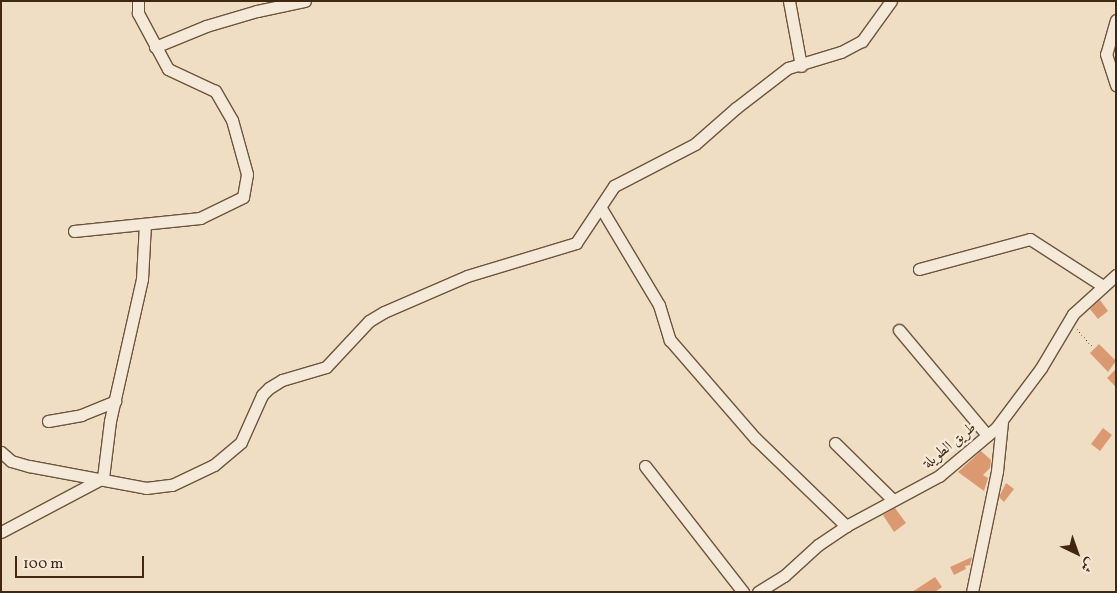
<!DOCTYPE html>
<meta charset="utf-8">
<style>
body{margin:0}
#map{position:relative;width:1117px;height:593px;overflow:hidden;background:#efdec4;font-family:Vollkorn,Amiri,serif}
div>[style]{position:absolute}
.building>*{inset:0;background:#db9971}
.path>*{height:1px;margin-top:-0.5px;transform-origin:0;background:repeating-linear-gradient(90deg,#422710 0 1px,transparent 0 3.5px)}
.roads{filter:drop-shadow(1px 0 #6d553d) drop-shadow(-1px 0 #6d553d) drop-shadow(0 1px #6d553d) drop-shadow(0 -1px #6d553d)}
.minor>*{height:11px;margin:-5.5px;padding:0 5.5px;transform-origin:5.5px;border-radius:5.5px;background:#f5ead9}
span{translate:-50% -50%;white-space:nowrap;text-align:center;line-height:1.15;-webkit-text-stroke:5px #f5ead9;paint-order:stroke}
.street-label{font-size:15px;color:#422710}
.frame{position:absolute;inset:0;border:2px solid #422710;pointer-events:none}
.north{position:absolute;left:1052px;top:528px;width:50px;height:50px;-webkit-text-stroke:4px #f5ead9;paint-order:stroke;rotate:138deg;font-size:14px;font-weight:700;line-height:20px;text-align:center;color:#422710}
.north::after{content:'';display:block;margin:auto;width:18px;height:22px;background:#422710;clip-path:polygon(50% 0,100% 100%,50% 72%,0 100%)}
.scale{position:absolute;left:15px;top:556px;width:129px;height:22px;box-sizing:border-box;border:2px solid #422710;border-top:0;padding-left:6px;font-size:15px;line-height:18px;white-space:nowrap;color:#422710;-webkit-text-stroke:4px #f5ead9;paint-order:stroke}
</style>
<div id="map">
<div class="building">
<i style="clip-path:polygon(1100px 300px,1108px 311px,1098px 319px,1090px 309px)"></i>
<i style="clip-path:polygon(1099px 344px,1116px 361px,1108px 372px,1090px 353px)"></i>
<i style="clip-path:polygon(1116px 369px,1116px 387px,1107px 378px)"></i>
<i style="clip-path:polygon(1103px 428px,1112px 435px,1100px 451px,1091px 444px)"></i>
<i style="clip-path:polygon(981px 451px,991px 460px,990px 468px,983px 475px,988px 478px,984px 491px,958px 472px)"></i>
<i style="clip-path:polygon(1006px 483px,1014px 489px,1004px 502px,999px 497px)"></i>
<i style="clip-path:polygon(895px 508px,906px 523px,894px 532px,883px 515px)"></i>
<i style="clip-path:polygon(972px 557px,970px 565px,965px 566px,966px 569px,954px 575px,950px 567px)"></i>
<i style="clip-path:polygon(935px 577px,942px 587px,935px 592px,912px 592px)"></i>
</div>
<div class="path">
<i style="left:1077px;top:329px;width:23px;rotate:49deg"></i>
</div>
<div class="roads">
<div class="minor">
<i style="left:789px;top:1px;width:66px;rotate:79.5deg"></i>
<i style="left:1116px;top:20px;width:35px;rotate:106deg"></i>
<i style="left:1106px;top:54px;width:33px;rotate:72deg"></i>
<i style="left:155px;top:47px;width:55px;rotate:-22.4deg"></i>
<i style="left:206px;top:26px;width:53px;rotate:-16.4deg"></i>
<i style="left:257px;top:11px;width:49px;rotate:-11.8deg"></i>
<i style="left:601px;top:208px;width:113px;rotate:59.1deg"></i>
<i style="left:659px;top:305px;width:37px;rotate:73deg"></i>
<i style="left:670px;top:340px;width:130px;rotate:49.1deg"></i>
<i style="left:755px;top:438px;width:127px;rotate:44deg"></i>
<i style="left:74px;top:231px;width:127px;rotate:-5.9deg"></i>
<i style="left:200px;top:218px;width:48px;rotate:-26deg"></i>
<i style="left:243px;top:197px;width:23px;rotate:-80deg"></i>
<i style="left:247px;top:174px;width:56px;rotate:-105.5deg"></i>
<i style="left:232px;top:120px;width:34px;rotate:-120deg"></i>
<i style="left:215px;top:91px;width:52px;rotate:-154.9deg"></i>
<i style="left:168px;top:69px;width:64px;rotate:-118.2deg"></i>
<i style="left:138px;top:13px;width:12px;rotate:-90deg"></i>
<i style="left:919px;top:269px;width:115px;rotate:-15.1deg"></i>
<i style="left:1030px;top:239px;width:87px;rotate:32.8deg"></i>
<i style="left:899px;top:330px;width:137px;rotate:50deg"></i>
<i style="left:48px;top:421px;width:34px;rotate:-10deg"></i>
<i style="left:81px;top:415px;width:37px;rotate:-22deg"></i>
<i style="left:835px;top:443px;width:80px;rotate:44.5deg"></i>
<i style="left:1px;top:452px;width:13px;rotate:42deg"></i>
<i style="left:11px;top:461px;width:19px;rotate:16deg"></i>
<i style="left:29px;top:466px;width:119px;rotate:10.6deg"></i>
<i style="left:146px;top:488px;width:26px;rotate:-7deg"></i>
<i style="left:172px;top:485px;width:47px;rotate:-25.5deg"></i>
<i style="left:214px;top:465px;width:35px;rotate:-40deg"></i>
<i style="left:241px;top:442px;width:51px;rotate:-65.9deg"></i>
<i style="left:262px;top:395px;width:10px;rotate:-45deg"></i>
<i style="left:269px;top:388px;width:15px;rotate:-32deg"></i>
<i style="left:282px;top:380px;width:46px;rotate:-16.5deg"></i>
<i style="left:326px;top:367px;width:63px;rotate:-46.9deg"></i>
<i style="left:369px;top:321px;width:17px;rotate:-31deg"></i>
<i style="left:384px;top:312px;width:90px;rotate:-23.4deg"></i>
<i style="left:467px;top:276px;width:114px;rotate:-16.8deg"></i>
<i style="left:576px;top:243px;width:69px;rotate:-56.3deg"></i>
<i style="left:614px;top:186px;width:91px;rotate:-27.4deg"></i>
<i style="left:695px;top:144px;width:55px;rotate:-41.3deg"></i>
<i style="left:736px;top:108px;width:66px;rotate:-37.6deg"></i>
<i style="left:788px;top:68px;width:55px;rotate:-16.8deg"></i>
<i style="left:841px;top:52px;width:24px;rotate:-28deg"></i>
<i style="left:862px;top:41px;width:49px;rotate:-54.1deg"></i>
<i style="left:645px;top:466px;width:160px;rotate:52.1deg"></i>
<i style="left:103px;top:478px;width:57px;rotate:-83deg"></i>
<i style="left:110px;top:421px;width:146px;rotate:-77.3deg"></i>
<i style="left:142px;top:279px;width:55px;rotate:-86.9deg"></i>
<i style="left:1px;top:532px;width:115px;rotate:-27.9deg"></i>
<i style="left:758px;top:592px;width:31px;rotate:-32deg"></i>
<i style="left:784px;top:576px;width:46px;rotate:-42.4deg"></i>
<i style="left:818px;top:545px;width:34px;rotate:-34deg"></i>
<i style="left:846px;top:526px;width:106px;rotate:-28.3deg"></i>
<i style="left:939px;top:476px;width:75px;rotate:-40.1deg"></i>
<i style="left:996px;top:428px;width:75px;rotate:-53.1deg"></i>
<i style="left:1041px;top:368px;width:63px;rotate:-59.3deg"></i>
<i style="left:1073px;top:314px;width:58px;rotate:-42.2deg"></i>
<i style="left:972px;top:592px;width:124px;rotate:-78.3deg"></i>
<i style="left:997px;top:471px;width:49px;rotate:-84.2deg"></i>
</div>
</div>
<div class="street-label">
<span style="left:950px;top:446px;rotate:-39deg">طريق الطويلة</span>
</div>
<div class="frame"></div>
<div class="north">ش</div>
<div class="scale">100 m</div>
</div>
